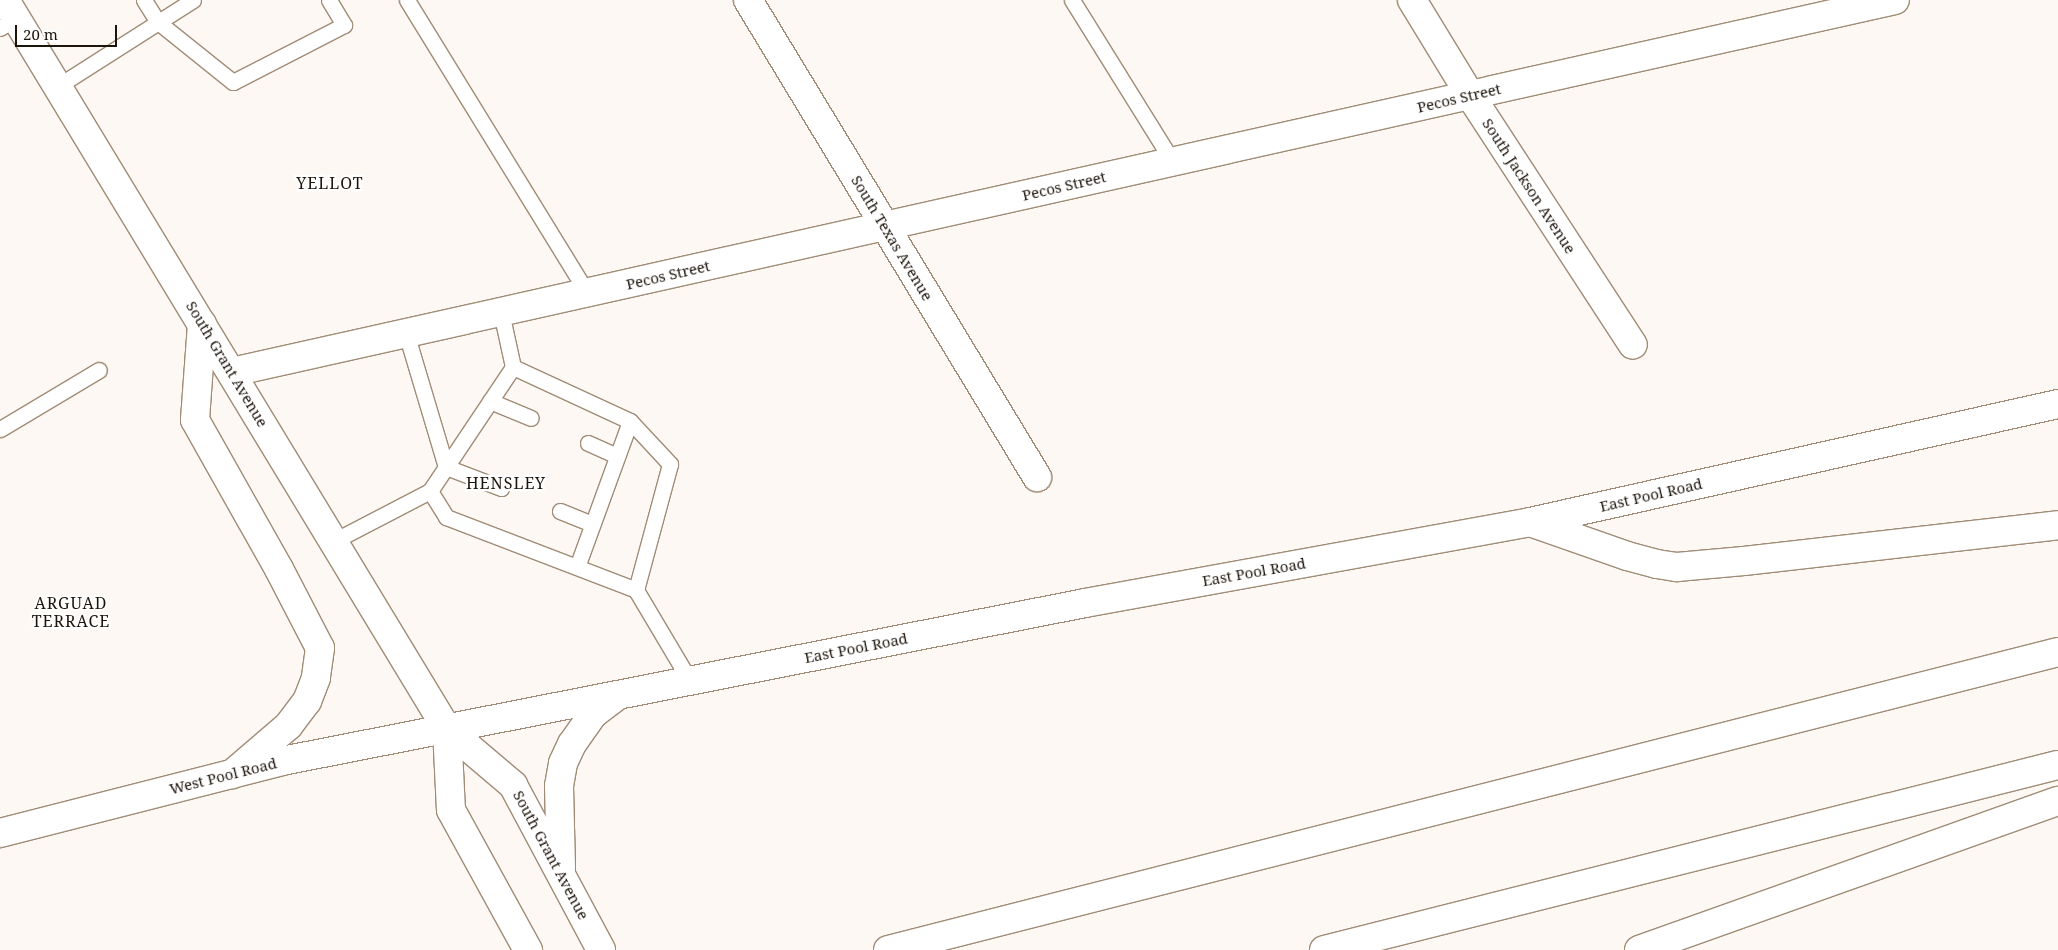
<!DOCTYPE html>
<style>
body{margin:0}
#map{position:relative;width:2058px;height:950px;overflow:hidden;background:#fdf8f3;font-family:"Noto Serif",serif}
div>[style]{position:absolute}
.roads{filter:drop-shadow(1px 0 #a08c76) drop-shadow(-1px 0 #a08c76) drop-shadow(0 1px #a08c76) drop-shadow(0 -1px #a08c76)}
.lane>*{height:15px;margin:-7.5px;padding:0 7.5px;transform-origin:7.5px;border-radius:7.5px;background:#fff}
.street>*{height:28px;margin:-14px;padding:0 14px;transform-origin:14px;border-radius:14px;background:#fff}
.secondary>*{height:28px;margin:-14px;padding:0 14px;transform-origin:14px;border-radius:14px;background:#fff}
.primary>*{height:28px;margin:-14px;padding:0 14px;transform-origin:14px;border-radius:14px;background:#fff}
.highway>*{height:28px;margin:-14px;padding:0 14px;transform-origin:14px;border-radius:14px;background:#fff}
span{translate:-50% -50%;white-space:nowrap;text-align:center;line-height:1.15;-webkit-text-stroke:4.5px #fff;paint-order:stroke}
.street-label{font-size:15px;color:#1d150c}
.neighbourhood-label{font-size:16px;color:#1d150c;letter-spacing:1px}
.scale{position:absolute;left:15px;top:25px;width:102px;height:22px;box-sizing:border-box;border:2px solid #1d150c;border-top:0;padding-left:6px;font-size:15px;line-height:18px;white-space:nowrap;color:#1d150c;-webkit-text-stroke:4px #fff;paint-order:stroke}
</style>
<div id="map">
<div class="roads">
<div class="lane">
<i style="left:144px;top:0;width:26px;rotate:58deg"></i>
<i style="left:158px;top:22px;width:96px;rotate:38.7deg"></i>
<i style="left:233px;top:82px;width:125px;rotate:-27.2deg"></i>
<i style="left:344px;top:25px;width:29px;rotate:-121deg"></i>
<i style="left:407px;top:0;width:344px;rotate:58.4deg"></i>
<i style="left:1072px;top:0;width:191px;rotate:58.1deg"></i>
<i style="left:0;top:28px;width:19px;rotate:-32deg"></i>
<i style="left:58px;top:86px;width:160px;rotate:-32.5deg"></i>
<i style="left:406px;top:333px;width:140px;rotate:73.4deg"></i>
<i style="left:446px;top:467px;width:59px;rotate:20.9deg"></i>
<i style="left:513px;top:367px;width:129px;rotate:24.8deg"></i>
<i style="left:630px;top:421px;width:59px;rotate:47.1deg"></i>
<i style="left:670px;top:464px;width:131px;rotate:105.1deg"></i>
<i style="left:490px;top:401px;width:44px;rotate:22.5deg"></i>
<i style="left:0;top:429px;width:115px;rotate:-30.8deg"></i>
<i style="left:588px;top:443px;width:32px;rotate:24deg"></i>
<i style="left:430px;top:491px;width:31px;rotate:58deg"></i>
<i style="left:446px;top:517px;width:204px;rotate:21deg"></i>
<i style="left:636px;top:590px;width:106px;rotate:59.3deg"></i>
<i style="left:560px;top:511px;width:35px;rotate:22deg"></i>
<i style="left:334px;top:541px;width:108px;rotate:-27.5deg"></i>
<i style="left:430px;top:491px;width:149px;rotate:-56.2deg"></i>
<i style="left:513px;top:367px;width:56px;rotate:-102.3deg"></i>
<i style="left:577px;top:567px;width:155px;rotate:-70deg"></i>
</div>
<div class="street">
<i style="left:748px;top:0;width:558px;rotate:58.79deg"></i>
<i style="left:1412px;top:0;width:111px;rotate:58.6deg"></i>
<i style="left:1470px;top:95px;width:298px;rotate:56.9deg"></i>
<i style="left:232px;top:372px;width:1704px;rotate:-12.61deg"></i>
</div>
<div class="secondary">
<i style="left:0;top:833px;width:291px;rotate:-14.3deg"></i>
<i style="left:282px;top:761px;width:818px;rotate:-11.13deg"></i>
<i style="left:1085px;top:603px;width:452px;rotate:-10.3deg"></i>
<i style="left:1530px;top:522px;width:541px;rotate:-12.6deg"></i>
</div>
<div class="primary">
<i style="left:5px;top:0;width:853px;rotate:58.77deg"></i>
<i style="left:447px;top:729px;width:87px;rotate:40.3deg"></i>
<i style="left:513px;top:785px;width:187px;rotate:61.9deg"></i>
<i style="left:202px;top:324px;width:96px;rotate:94.2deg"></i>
<i style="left:195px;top:420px;width:171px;rotate:60.6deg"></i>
<i style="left:279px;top:569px;width:89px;rotate:62.6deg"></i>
<i style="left:320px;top:648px;width:30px;rotate:98deg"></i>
<i style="left:316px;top:678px;width:25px;rotate:111deg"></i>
<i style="left:307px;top:701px;width:31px;rotate:127deg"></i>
<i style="left:288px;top:726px;width:74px;rotate:139.4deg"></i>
<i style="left:447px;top:729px;width:81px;rotate:87.2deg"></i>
<i style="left:451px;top:810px;width:160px;rotate:61.2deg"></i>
<i style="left:561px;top:868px;width:82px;rotate:-91.4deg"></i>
<i style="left:559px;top:786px;width:23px;rotate:-80deg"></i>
<i style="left:563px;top:763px;width:21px;rotate:-65deg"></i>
<i style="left:572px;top:744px;width:37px;rotate:-55deg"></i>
<i style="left:593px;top:714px;width:31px;rotate:-37deg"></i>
</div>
<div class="highway">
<i style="left:1530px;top:522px;width:103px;rotate:19.3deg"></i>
<i style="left:1627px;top:556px;width:31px;rotate:15deg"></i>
<i style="left:1657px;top:564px;width:20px;rotate:9deg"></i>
<i style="left:1677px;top:567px;width:67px;rotate:-5.1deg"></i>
<i style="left:1744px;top:561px;width:316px;rotate:-6.5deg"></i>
<i style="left:888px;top:950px;width:1207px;rotate:-14.29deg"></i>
<i style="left:1324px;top:950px;width:757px;rotate:-14.15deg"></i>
<i style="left:1639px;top:950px;width:445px;rotate:-19.6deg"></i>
</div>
</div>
<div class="street-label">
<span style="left:1459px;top:98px;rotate:-13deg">Pecos Street</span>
<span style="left:1064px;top:186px;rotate:-13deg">Pecos Street</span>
<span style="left:1529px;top:186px;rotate:57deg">South Jackson Avenue</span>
<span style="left:892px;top:238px;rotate:59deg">South Texas Avenue</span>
<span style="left:668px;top:275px;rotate:-13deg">Pecos Street</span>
<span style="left:227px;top:364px;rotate:59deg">South Grant Avenue</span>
<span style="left:1651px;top:495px;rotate:-13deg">East Pool Road</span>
<span style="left:1254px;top:572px;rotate:-10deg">East Pool Road</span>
<span style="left:856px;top:648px;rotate:-11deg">East Pool Road</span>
<span style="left:223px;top:776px;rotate:-14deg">West Pool Road</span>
<span style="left:551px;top:855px;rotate:62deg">South Grant Avenue</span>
</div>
<div class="neighbourhood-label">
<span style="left:330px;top:183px">YELLOT</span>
<span style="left:506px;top:483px">HENSLEY</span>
<span style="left:71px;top:612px">ARGUAD<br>TERRACE</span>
</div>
<div class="scale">20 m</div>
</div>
